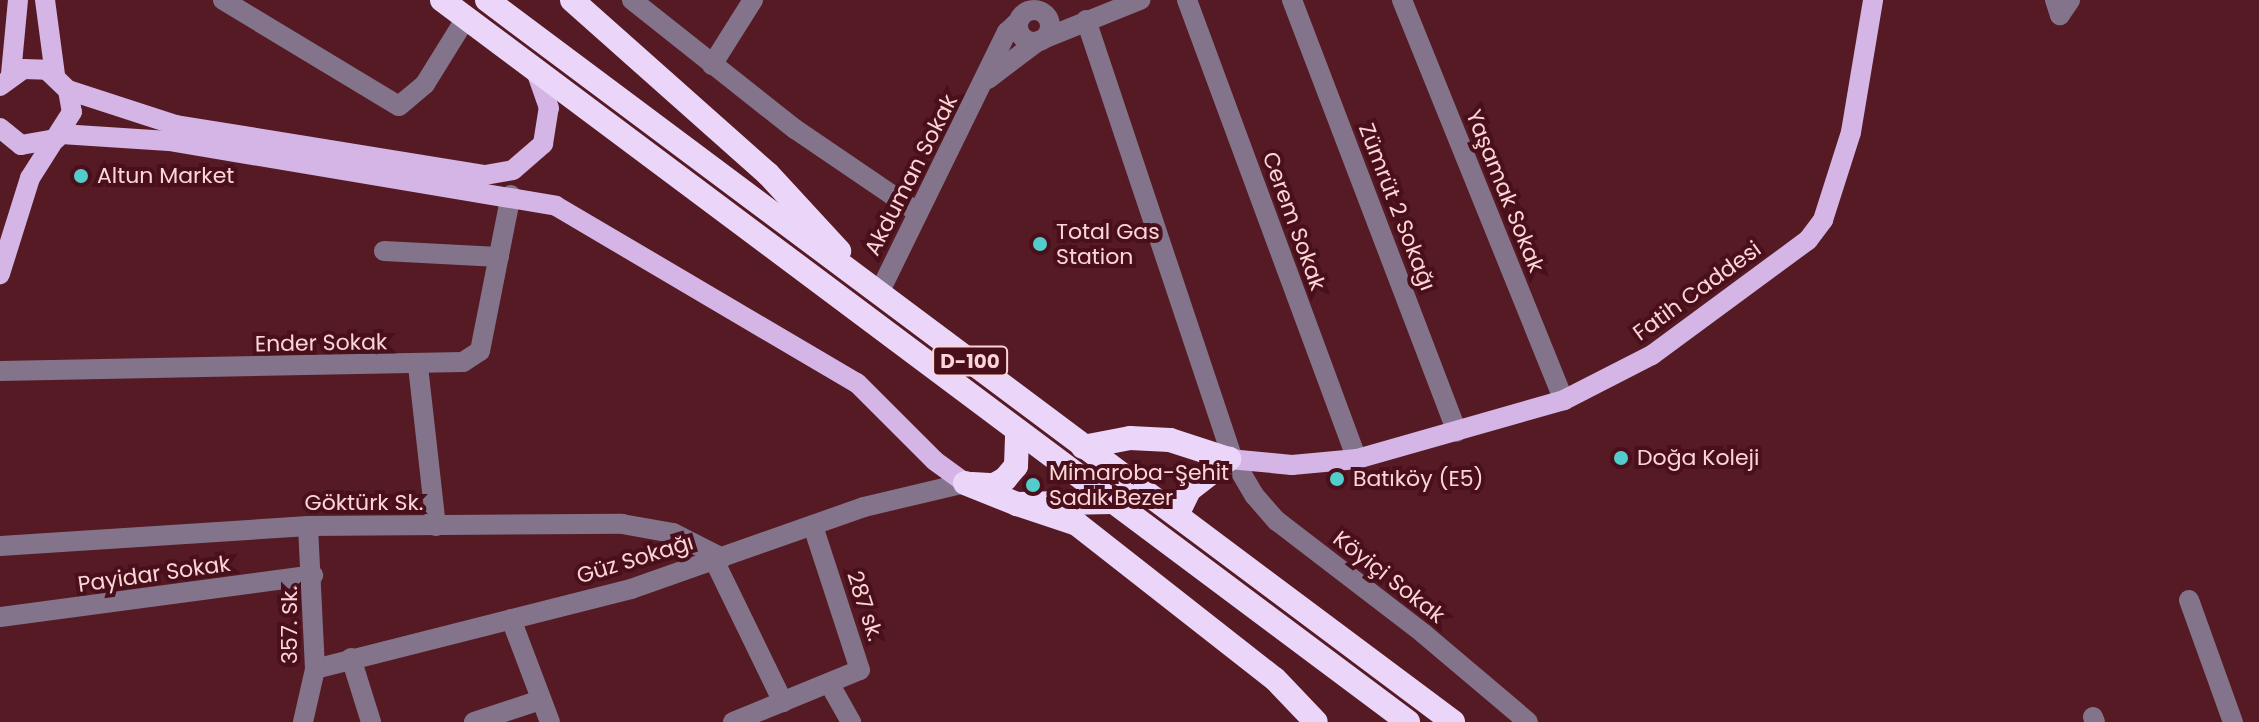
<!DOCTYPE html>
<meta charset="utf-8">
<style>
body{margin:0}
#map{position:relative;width:2259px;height:722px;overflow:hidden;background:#551a24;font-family:Poppins,sans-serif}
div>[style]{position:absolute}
.minor>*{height:20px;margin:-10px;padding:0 10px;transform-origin:10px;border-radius:10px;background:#83748b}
.minor>.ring{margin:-10px;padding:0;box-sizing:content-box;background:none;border:20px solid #83748b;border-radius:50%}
.major>*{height:20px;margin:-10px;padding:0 10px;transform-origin:10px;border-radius:10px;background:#d4b5e5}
.highway>*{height:24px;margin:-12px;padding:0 12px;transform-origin:12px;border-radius:12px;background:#ebd5f8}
.dots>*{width:22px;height:22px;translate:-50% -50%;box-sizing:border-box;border:4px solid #490f1b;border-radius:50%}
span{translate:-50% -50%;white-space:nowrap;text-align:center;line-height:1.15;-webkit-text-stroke:8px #490f1b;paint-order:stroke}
.shield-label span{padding:2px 6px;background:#490f1b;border:2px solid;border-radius:6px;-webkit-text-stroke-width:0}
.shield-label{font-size:20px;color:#fcd5d7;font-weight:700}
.street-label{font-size:22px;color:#fcd5d7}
.poi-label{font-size:22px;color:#fcd5d7}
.left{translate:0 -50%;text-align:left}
</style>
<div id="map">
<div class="minor">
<i style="left:223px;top:0;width:205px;rotate:31.1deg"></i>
<i style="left:399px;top:106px;width:34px;rotate:-40deg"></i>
<i style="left:425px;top:84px;width:78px;rotate:-58.2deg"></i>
<i style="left:632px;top:0;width:208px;rotate:38.4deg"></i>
<i style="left:795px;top:129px;width:148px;rotate:34.2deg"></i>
<i style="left:1187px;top:0;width:489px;rotate:69.7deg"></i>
<i style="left:1292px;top:0;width:462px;rotate:69.1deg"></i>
<i style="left:1402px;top:0;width:432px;rotate:68deg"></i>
<i style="left:2055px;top:0;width:16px;rotate:72deg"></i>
<i style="left:2060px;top:15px;width:18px;rotate:-56deg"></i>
<i class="ring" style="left:1018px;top:10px;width:12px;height:12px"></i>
<i style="left:1086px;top:20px;width:463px;rotate:71.5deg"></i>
<i style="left:1233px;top:459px;width:42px;rotate:59.7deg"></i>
<i style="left:1254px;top:495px;width:35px;rotate:49deg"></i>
<i style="left:1277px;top:521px;width:185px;rotate:37.5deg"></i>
<i style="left:1424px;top:634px;width:136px;rotate:40.2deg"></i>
<i style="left:1043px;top:39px;width:105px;rotate:-21.9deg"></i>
<i style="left:712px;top:65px;width:77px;rotate:-57.8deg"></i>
<i style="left:988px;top:79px;width:63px;rotate:-37.2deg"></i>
<i style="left:384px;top:251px;width:115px;rotate:3deg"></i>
<i style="left:879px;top:293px;width:291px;rotate:-63.9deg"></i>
<i style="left:1007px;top:32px;width:16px;rotate:-43deg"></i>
<i style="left:418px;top:366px;width:161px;rotate:83.6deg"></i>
<i style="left:0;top:371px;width:463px;rotate:-1.1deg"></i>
<i style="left:463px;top:362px;width:20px;rotate:-33deg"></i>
<i style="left:480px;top:351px;width:159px;rotate:-78.8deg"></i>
<i style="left:0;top:546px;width:309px;rotate:-3.7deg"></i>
<i style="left:308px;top:526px;width:314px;rotate:-0.4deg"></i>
<i style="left:622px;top:524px;width:52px;rotate:10deg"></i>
<i style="left:673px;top:533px;width:55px;rotate:27deg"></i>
<i style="left:714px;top:560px;width:158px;rotate:64.1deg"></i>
<i style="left:2189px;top:600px;width:130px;rotate:70.2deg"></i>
<i style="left:0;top:617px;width:316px;rotate:-7.6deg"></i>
<i style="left:511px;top:619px;width:110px;rotate:69.3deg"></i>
<i style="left:351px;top:658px;width:67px;rotate:72.6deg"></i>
<i style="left:315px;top:669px;width:326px;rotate:-14.2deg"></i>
<i style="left:631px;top:589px;width:247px;rotate:-19.4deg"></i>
<i style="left:864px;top:507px;width:104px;rotate:-13.4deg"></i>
<i style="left:829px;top:683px;width:45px;rotate:60.6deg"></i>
<i style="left:2093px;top:717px;width:5px;rotate:68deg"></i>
<i style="left:303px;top:722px;width:54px;rotate:-77.2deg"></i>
<i style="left:315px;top:669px;width:143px;rotate:-92.8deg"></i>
<i style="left:474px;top:722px;width:70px;rotate:-18.4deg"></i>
<i style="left:733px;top:722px;width:137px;rotate:-22.3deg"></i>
<i style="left:860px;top:670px;width:151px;rotate:-108.1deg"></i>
</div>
<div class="major">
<i style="left:45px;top:0;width:76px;rotate:82.4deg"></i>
<i style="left:11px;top:74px;width:74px;rotate:-84.6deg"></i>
<i style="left:0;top:86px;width:29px;rotate:-36deg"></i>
<i style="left:23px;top:69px;width:24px;rotate:2deg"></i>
<i style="left:47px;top:70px;width:29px;rotate:44deg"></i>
<i style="left:68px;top:90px;width:22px;rotate:80deg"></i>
<i style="left:72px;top:112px;width:78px;rotate:122.5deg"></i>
<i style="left:30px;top:178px;width:101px;rotate:107.4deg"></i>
<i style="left:68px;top:90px;width:114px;rotate:18deg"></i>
<i style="left:176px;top:125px;width:313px;rotate:9.2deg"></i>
<i style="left:485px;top:175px;width:28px;rotate:-10deg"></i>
<i style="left:513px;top:170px;width:40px;rotate:-41deg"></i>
<i style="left:543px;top:144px;width:36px;rotate:-81deg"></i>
<i style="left:549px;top:108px;width:42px;rotate:-109.3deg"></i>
<i style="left:0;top:128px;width:27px;rotate:39deg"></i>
<i style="left:21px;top:145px;width:36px;rotate:-10deg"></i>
<i style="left:61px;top:134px;width:108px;rotate:3.7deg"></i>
<i style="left:169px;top:141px;width:392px;rotate:9.5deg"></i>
<i style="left:556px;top:206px;width:349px;rotate:30.5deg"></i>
<i style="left:857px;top:383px;width:110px;rotate:45deg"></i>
<i style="left:935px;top:461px;width:37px;rotate:36deg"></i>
<i style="left:1229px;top:459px;width:63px;rotate:5.4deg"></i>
<i style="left:1292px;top:465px;width:65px;rotate:-5.3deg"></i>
<i style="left:1357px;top:459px;width:215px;rotate:-15.9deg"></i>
<i style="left:1564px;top:400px;width:99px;rotate:-27.1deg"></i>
<i style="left:1652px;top:355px;width:194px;rotate:-36.4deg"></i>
<i style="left:1808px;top:240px;width:25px;rotate:-53deg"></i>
<i style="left:1823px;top:220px;width:92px;rotate:-72.3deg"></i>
<i style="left:1851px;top:132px;width:134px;rotate:-80.5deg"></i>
</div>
<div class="highway">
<i style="left:442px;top:0;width:1206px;rotate:36.77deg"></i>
<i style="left:487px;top:0;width:1206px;rotate:36.77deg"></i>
<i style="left:572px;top:0;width:262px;rotate:41.6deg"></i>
<i style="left:768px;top:174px;width:105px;rotate:47.3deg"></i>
<i style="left:1083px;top:447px;width:48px;rotate:-10.8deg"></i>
<i style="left:1130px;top:438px;width:40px;rotate:2.9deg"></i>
<i style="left:1170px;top:440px;width:62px;rotate:17.9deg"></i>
<i style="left:965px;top:483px;width:56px;rotate:22deg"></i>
<i style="left:1017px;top:504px;width:95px;rotate:-1.2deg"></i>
<i style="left:972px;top:484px;width:22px;rotate:3deg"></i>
<i style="left:994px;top:485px;width:13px;rotate:-29deg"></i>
<i style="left:1005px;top:479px;width:17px;rotate:-50deg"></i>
<i style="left:1016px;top:466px;width:33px;rotate:-88deg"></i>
<i style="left:1017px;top:504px;width:63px;rotate:18.4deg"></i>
<i style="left:1077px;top:524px;width:251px;rotate:38.1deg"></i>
<i style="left:1275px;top:679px;width:59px;rotate:46.4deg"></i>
<i style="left:1177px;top:515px;width:28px;rotate:-64deg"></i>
<i style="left:1189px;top:490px;width:51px;rotate:-37.8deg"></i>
</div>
<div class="dots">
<i style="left:81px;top:176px;background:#53cdcb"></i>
<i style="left:1040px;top:244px;background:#53cdcb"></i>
<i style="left:1621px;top:458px;background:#53cdcb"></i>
<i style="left:1337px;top:479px;background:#53cdcb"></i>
<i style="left:1033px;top:485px;background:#53cdcb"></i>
</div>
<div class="shield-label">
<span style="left:970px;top:361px">D-100</span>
</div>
<div class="street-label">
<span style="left:911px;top:175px;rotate:-63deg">Akduman Sokak</span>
<span style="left:1505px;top:191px;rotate:68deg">Yaşamak Sokak</span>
<span style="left:1397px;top:207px;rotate:69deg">Zümrüt 2 Sokağı</span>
<span style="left:1294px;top:221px;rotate:70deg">Cerem Sokak</span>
<span style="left:1697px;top:291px;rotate:-36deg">Fatih Caddesi</span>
<span style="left:321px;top:343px;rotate:-1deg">Ender Sokak</span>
<span style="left:364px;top:503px">Göktürk Sk.</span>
<span style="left:635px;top:559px;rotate:-17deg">Güz Sokağı</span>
<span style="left:154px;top:574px;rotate:-8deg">Payidar Sokak</span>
<span style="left:1389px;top:577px;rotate:38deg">Köyiçi Sokak</span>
<span style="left:865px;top:606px;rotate:72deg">287 sk.</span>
<span style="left:290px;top:625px;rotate:-90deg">357. Sk.</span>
</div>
<div class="poi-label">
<span class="left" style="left:97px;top:176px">Altun Market</span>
<span class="left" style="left:1056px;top:244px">Total Gas<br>Station</span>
<span class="left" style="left:1637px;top:458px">Doğa Koleji</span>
<span class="left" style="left:1049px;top:485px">Mimaroba-Şehit<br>Sadık Bezer</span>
<span class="left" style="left:1353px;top:479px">Batıköy (E5)</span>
</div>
</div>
